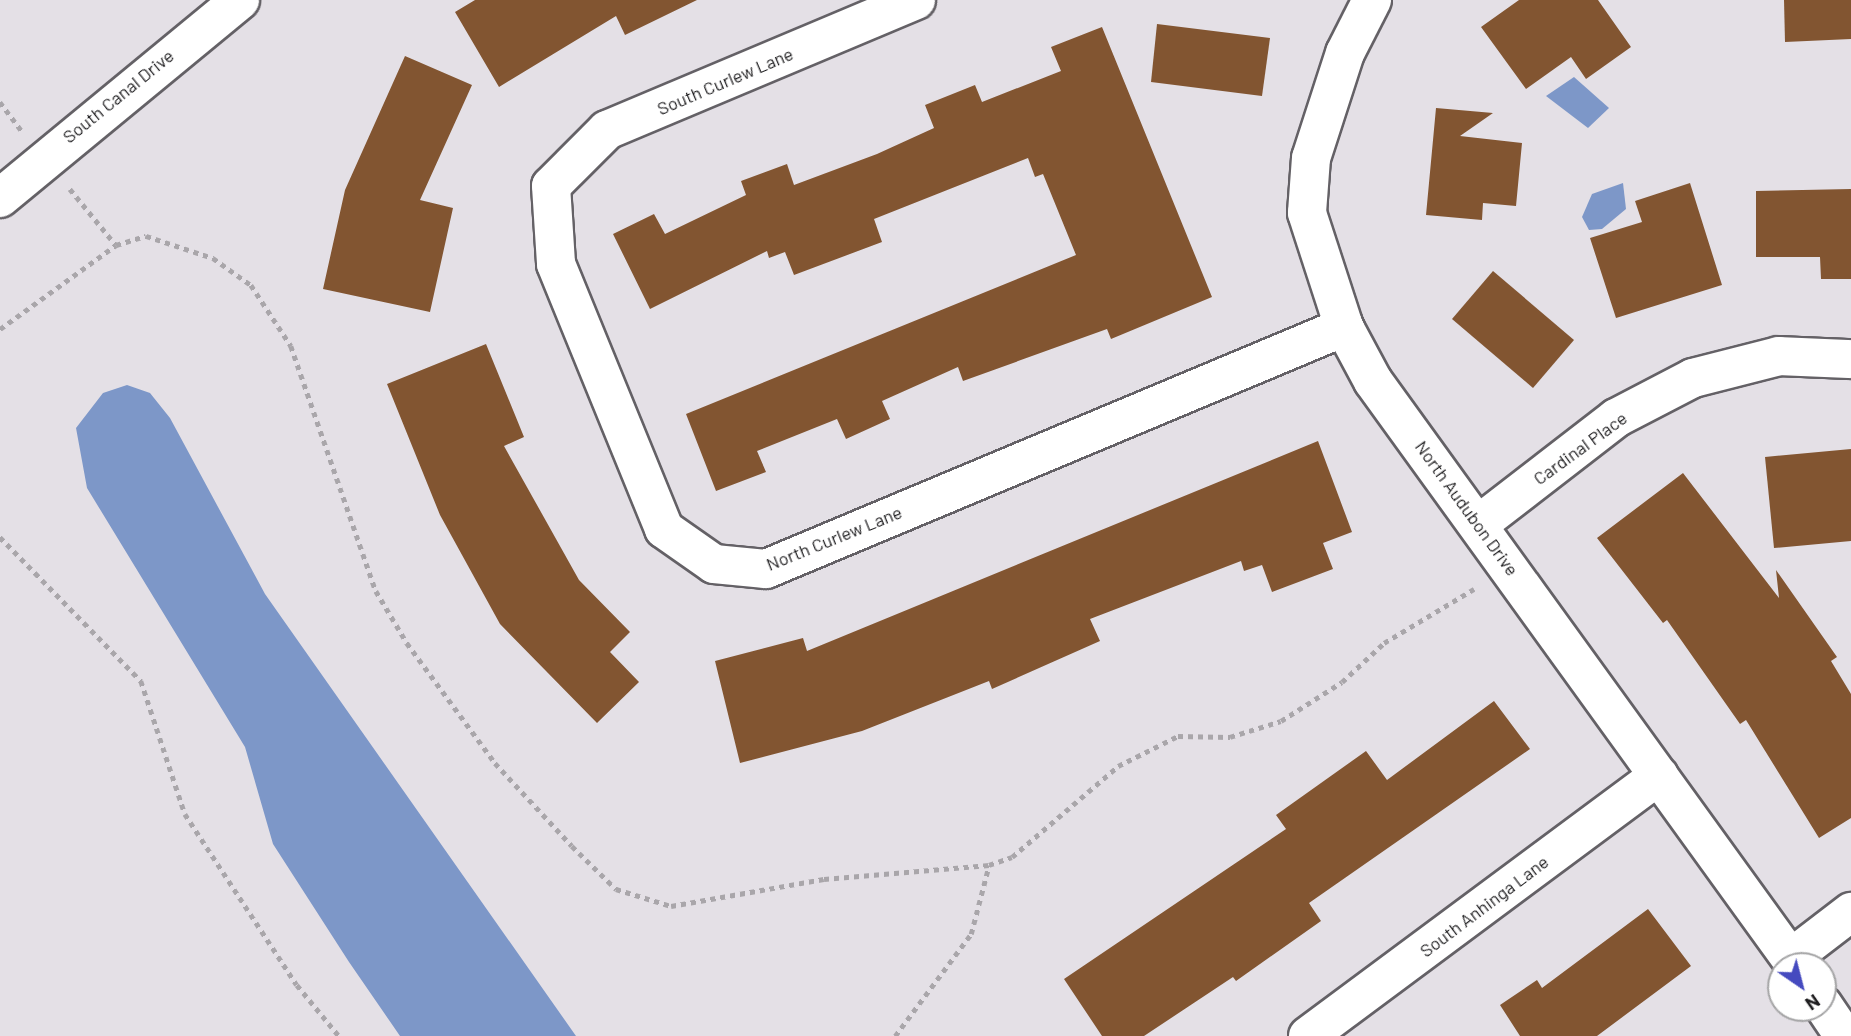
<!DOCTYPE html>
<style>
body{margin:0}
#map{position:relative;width:1851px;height:1036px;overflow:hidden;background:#e4e0e6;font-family:Barlow,sans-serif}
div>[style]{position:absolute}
.water>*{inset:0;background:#7d97c8}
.building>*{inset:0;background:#825531}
.path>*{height:4.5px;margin-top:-2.25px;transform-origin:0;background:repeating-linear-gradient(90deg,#a9a6aa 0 5px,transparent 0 10px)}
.roads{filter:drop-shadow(2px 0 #646166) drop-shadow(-2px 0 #646166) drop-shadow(0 2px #646166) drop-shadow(0 -2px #646166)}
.street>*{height:38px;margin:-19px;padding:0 19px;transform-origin:19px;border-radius:19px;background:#fff}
.secondary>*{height:38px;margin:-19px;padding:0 19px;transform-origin:19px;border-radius:19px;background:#fff}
span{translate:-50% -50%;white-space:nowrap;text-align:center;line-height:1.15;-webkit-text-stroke:7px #fff;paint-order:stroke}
.street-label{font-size:18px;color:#1f1e20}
.north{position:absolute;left:1767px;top:952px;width:70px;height:70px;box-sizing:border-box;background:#fff;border:2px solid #a5a5a6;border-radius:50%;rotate:145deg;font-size:19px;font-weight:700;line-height:28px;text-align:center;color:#1f1e20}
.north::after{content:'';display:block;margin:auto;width:24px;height:32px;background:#454abf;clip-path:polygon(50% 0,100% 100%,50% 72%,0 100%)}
</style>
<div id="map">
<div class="water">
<i style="clip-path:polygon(1574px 77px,1609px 108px,1588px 128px,1546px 96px)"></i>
<i style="clip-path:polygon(1623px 183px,1626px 209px,1602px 229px,1589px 230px,1582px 217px,1592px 194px)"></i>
<i style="clip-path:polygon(127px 385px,150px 393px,170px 418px,265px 594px,576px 1036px,400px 1036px,349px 962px,273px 844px,245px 747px,87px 488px,76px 428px,103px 393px)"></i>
</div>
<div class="building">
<i style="clip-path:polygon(475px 0,697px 0,625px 35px,616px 16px,499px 87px,455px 12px)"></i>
<i style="clip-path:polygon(1519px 0,1598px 0,1631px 47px,1586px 79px,1571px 57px,1526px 89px,1481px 27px)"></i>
<i style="clip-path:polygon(1784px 0,1851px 0,1851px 39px,1785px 42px)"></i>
<i style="clip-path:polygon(1157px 24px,1270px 38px,1262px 96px,1151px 82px)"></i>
<i style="clip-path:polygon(1102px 27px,1212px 297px,1111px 339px,1107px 329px,963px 381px,958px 367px,882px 401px,890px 419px,846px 439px,837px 419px,757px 451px,766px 472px,716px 491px,686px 414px,1076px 255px,1043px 174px,1035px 177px,1028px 158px,874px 219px,882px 242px,794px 275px,785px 252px,769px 258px,767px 251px,650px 309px,613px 234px,654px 214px,665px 234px,746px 195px,741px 181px,787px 164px,794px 185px,877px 154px,934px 128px,925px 105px,975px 85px,982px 102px,1061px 71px,1051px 47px)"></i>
<i style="clip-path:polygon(405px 56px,472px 85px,420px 200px,453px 208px,430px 312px,323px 289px,345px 190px)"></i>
<i style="clip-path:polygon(1436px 108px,1493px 113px,1460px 136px,1522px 143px,1516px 206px,1483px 203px,1482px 220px,1426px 215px)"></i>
<i style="clip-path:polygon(1690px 183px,1722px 285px,1616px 318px,1590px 238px,1642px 222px,1635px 201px)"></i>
<i style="clip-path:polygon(1851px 189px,1851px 279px,1821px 279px,1820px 257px,1756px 257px,1756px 191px)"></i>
<i style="clip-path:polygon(1493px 271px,1574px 340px,1533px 388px,1452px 319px)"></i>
<i style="clip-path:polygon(486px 344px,524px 437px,504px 446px,579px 580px,630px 632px,610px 652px,639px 682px,597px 723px,500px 624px,440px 515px,387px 384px)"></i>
<i style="clip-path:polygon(1318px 441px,1352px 532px,1323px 543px,1333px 569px,1272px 592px,1262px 565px,1244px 571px,1241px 561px,1090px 619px,1100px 641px,992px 689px,989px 681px,862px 731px,740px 763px,715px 661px,803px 638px,807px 651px)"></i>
<i style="clip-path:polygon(1851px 449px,1851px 541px,1774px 548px,1765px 457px)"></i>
<i style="clip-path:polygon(1683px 473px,1779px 598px,1776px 570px,1837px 657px,1831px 661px,1851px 694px,1851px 818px,1819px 838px,1746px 720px,1740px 724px,1667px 620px,1663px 623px,1597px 538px)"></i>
<i style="clip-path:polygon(1494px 701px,1530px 749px,1309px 903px,1321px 921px,1236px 981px,1233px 977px,1144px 1036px,1102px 1036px,1064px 979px,1286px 829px,1276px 815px,1366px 751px,1387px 780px)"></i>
<i style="clip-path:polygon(1648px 909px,1691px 966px,1597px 1036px,1520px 1036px,1500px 1005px,1537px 980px,1542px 988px)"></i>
</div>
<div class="path">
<i style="left:0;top:102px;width:36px;rotate:53deg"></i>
<i style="left:70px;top:189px;width:72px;rotate:50.6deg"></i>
<i style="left:0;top:329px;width:143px;rotate:-35.9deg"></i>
<i style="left:116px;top:245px;width:31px;rotate:-17deg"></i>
<i style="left:146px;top:236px;width:71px;rotate:18.2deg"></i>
<i style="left:213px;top:258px;width:47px;rotate:35.4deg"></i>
<i style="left:251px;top:285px;width:73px;rotate:56.7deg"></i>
<i style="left:291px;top:346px;width:259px;rotate:70.9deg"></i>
<i style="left:376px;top:591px;width:61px;rotate:59.2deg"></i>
<i style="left:407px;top:643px;width:149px;rotate:53.7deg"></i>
<i style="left:495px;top:763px;width:113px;rotate:47.1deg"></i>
<i style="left:572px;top:846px;width:62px;rotate:44.3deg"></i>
<i style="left:616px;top:889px;width:58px;rotate:17.2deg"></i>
<i style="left:671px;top:906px;width:155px;rotate:-10deg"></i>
<i style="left:824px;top:879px;width:166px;rotate:-4.8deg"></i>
<i style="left:989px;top:865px;width:24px;rotate:-19deg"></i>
<i style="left:1012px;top:857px;width:140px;rotate:-40.6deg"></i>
<i style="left:1118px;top:766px;width:67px;rotate:-26.6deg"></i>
<i style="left:1178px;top:736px;width:52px;rotate:1.1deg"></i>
<i style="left:1230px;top:737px;width:53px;rotate:-17.4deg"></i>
<i style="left:1281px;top:721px;width:72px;rotate:-32.6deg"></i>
<i style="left:1342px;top:682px;width:57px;rotate:-42.9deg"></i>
<i style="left:1384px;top:643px;width:105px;rotate:-31deg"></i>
<i style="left:0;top:537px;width:202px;rotate:45.6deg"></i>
<i style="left:141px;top:681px;width:140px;rotate:71.7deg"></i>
<i style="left:185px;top:814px;width:204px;rotate:56.8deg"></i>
<i style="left:297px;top:985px;width:66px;rotate:50.5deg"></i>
<i style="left:895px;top:1036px;width:127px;rotate:-53.3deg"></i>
<i style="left:971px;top:934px;width:71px;rotate:-75.4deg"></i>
</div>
<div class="roads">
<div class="street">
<i style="left:916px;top:0;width:335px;rotate:157.2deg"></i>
<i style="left:607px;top:130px;width:79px;rotate:135deg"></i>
<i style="left:551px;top:186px;width:78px;rotate:86.3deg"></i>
<i style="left:556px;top:264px;width:286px;rotate:67.8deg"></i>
<i style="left:664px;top:529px;width:61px;rotate:35deg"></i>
<i style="left:714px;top:564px;width:52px;rotate:5.5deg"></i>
<i style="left:766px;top:569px;width:627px;rotate:-22.72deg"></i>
<i style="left:1372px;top:0;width:59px;rotate:117deg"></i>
<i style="left:1345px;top:53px;width:110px;rotate:107.9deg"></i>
<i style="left:1311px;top:158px;width:55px;rotate:94.2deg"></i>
<i style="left:1307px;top:213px;width:120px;rotate:72deg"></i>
<i style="left:1344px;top:327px;width:61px;rotate:61.8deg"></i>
<i style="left:1373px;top:381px;width:722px;rotate:54.13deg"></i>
<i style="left:1479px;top:524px;width:173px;rotate:-37.7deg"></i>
<i style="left:1616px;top:418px;width:87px;rotate:-27.5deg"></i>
<i style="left:1693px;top:378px;width:89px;rotate:-14.3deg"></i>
<i style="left:1779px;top:356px;width:72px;rotate:2.4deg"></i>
<i style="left:1791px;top:958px;width:76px;rotate:-37.5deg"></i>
<i style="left:1823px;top:1005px;width:37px;rotate:56deg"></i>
<i style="left:1308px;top:1036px;width:437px;rotate:-36.6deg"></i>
</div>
<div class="secondary">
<i style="left:0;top:198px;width:311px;rotate:-39.5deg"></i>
</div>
</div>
<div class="street-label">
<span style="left:725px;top:81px;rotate:-23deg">South Curlew Lane</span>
<span style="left:118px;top:96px;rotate:-39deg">South Canal Drive</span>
<span style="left:1580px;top:448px;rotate:-36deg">Cardinal Place</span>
<span style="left:1467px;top:508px;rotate:54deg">North Audubon Drive</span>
<span style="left:834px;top:538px;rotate:-22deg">North Curlew Lane</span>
<span style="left:1484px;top:906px;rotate:-37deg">South Anhinga Lane</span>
</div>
<div class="north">N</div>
</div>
